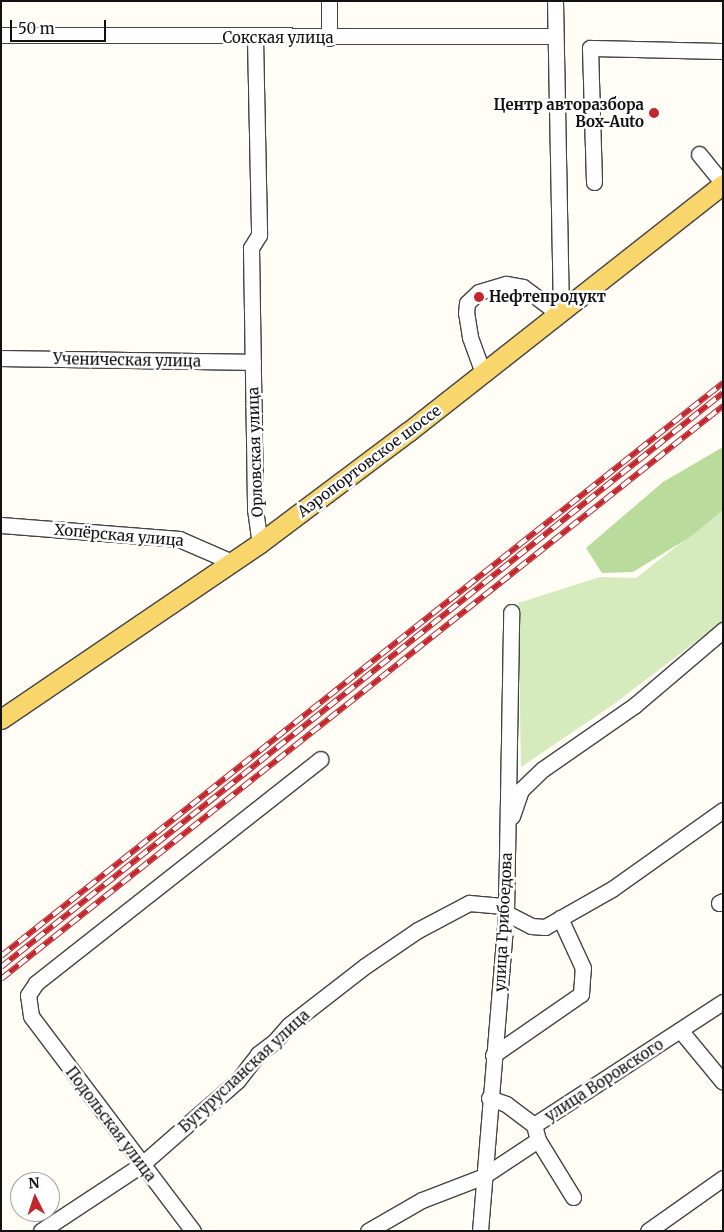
<!DOCTYPE html>
<meta charset="utf-8">
<style>
body{margin:0}
#map{position:relative;width:724px;height:1232px;overflow:hidden;background:#fffdf5;font-family:Merriweather,serif}
div>[style]{position:absolute}
.green>*{inset:0;background:#d5ebbd}
.forest>*{inset:0;background:#b9dc9c}
.roads{filter:drop-shadow(1px 0 #444) drop-shadow(-1px 0 #444) drop-shadow(0 1px #444) drop-shadow(0 -1px #444)}
.minor>*{height:15px;margin:-7.5px;padding:0 7.5px;transform-origin:7.5px;border-radius:7.5px;background:#fff}
.major>*{height:19px;margin:-9.5px;padding:0 9.5px;transform-origin:9.5px;border-radius:9.5px;background:#f9d66b}
.rail>*{height:5.5px;margin-top:-2.75px;transform-origin:0;background:repeating-linear-gradient(90deg,#fff 0 11px,#c4262e 0 22px);box-sizing:border-box;border-block:1px solid #c4262e}
.dots>*{width:14px;height:14px;translate:-50% -50%;box-sizing:border-box;border:2px solid #fff;border-radius:50%}
span{translate:-50% -50%;white-space:nowrap;text-align:center;line-height:1.15;-webkit-text-stroke:5px #fff;paint-order:stroke}
.street-label{font-size:15px;color:#111}
.poi-label{font-size:15px;color:#111;font-weight:700}
.right{translate:-100% -50%;text-align:right}
.left{translate:0 -50%;text-align:left}
.frame{position:absolute;inset:0;border:2px solid #111;pointer-events:none}
.north{position:absolute;left:10px;top:1172px;width:50px;height:50px;box-sizing:border-box;background:#fff;border:1px solid #a0a0a0;border-radius:50%;rotate:356deg;font-size:14px;font-weight:700;line-height:20px;text-align:center;color:#111}
.north::after{content:'';display:block;margin:auto;width:18px;height:22px;background:#c4262e;clip-path:polygon(50% 0,100% 100%,50% 72%,0 100%)}
.scale{position:absolute;left:10px;top:20px;width:96px;height:22px;box-sizing:border-box;border:2px solid #111;border-top:0;padding-left:6px;font-size:15px;line-height:18px;white-space:nowrap;color:#111;-webkit-text-stroke:4px #fff;paint-order:stroke}
</style>
<div id="map">
<div class="green">
<i style="clip-path:polygon(723px 510px,723px 621px,614px 704px,521px 767px,518px 603px,600px 577px,636px 578px)"></i>
</div>
<div class="forest">
<i style="clip-path:polygon(723px 447px,723px 510px,690px 537px,633px 572px,602px 573px,586px 548px,663px 482px)"></i>
</div>
<div class="roads">
<div class="minor">
<i style="left:555px;top:1px;width:312px;rotate:88.9deg"></i>
<i style="left:1px;top:35px;width:554px;rotate:0.1deg"></i>
<i style="left:255px;top:38px;width:197px;rotate:88.8deg"></i>
<i style="left:259px;top:235px;width:15px;rotate:122deg"></i>
<i style="left:251px;top:248px;width:261px;rotate:89.1deg"></i>
<i style="left:255px;top:509px;width:34px;rotate:82deg"></i>
<i style="left:329px;top:38px;width:37px;rotate:-90deg"></i>
<i style="left:699px;top:154px;width:38px;rotate:51deg"></i>
<i style="left:594px;top:182px;width:134px;rotate:-91.7deg"></i>
<i style="left:590px;top:48px;width:133px;rotate:1.3deg"></i>
<i style="left:1px;top:358px;width:252px;rotate:0.9deg"></i>
<i style="left:483px;top:373px;width:38px;rotate:-110deg"></i>
<i style="left:470px;top:337px;width:24px;rotate:-99deg"></i>
<i style="left:466px;top:313px;width:10px;rotate:-84deg"></i>
<i style="left:467px;top:303px;width:16px;rotate:-43deg"></i>
<i style="left:479px;top:292px;width:28px;rotate:-17deg"></i>
<i style="left:506px;top:284px;width:17px;rotate:10deg"></i>
<i style="left:523px;top:287px;width:45px;rotate:36.9deg"></i>
<i style="left:1px;top:525px;width:179px;rotate:4.5deg"></i>
<i style="left:179px;top:539px;width:58px;rotate:23.5deg"></i>
<i style="left:512px;top:816px;width:28px;rotate:-71deg"></i>
<i style="left:521px;top:790px;width:30px;rotate:-44deg"></i>
<i style="left:543px;top:769px;width:112px;rotate:-34.8deg"></i>
<i style="left:635px;top:705px;width:116px;rotate:-40.4deg"></i>
<i style="left:719px;top:903px;width:4px;rotate:-27deg"></i>
<i style="left:506px;top:913px;width:28px;rotate:27deg"></i>
<i style="left:531px;top:926px;width:14px;rotate:4deg"></i>
<i style="left:545px;top:927px;width:77px;rotate:-29.6deg"></i>
<i style="left:612px;top:889px;width:136px;rotate:-35.4deg"></i>
<i style="left:680px;top:1030px;width:67px;rotate:50.4deg"></i>
<i style="left:493px;top:1055px;width:107px;rotate:-34.7deg"></i>
<i style="left:581px;top:994px;width:26px;rotate:-86deg"></i>
<i style="left:583px;top:968px;width:55px;rotate:-114.7deg"></i>
<i style="left:489px;top:1098px;width:18px;rotate:19deg"></i>
<i style="left:506px;top:1104px;width:35px;rotate:37deg"></i>
<i style="left:538px;top:1140px;width:67px;rotate:58.4deg"></i>
<i style="left:41px;top:1231px;width:120px;rotate:-33.4deg"></i>
<i style="left:141px;top:1165px;width:129px;rotate:-41.2deg"></i>
<i style="left:238px;top:1080px;width:33px;rotate:-52deg"></i>
<i style="left:258px;top:1054px;width:21px;rotate:-37deg"></i>
<i style="left:275px;top:1041px;width:21px;rotate:-49deg"></i>
<i style="left:289px;top:1025px;width:96px;rotate:-37.8deg"></i>
<i style="left:365px;top:966px;width:64px;rotate:-34.2deg"></i>
<i style="left:418px;top:930px;width:58px;rotate:-27.9deg"></i>
<i style="left:469px;top:903px;width:37px;rotate:5deg"></i>
<i style="left:193px;top:1231px;width:269px;rotate:-127deg"></i>
<i style="left:31px;top:1016px;width:21px;rotate:-98deg"></i>
<i style="left:28px;top:995px;width:14px;rotate:-56deg"></i>
<i style="left:36px;top:983px;width:362px;rotate:-38.2deg"></i>
<i style="left:368px;top:1231px;width:62px;rotate:-29.9deg"></i>
<i style="left:422px;top:1200px;width:64px;rotate:-21deg"></i>
<i style="left:482px;top:1177px;width:67px;rotate:-33.5deg"></i>
<i style="left:538px;top:1140px;width:16px;rotate:-105deg"></i>
<i style="left:534px;top:1125px;width:225px;rotate:-33.1deg"></i>
<i style="left:480px;top:1231px;width:319px;rotate:-85.3deg"></i>
<i style="left:506px;top:913px;width:301px;rotate:-89deg"></i>
<i style="left:648px;top:1231px;width:92px;rotate:-35.2deg"></i>
</div>
<div class="major">
<i style="left:1px;top:719px;width:313px;rotate:-34.2deg"></i>
<i style="left:260px;top:543px;width:185px;rotate:-36.9deg"></i>
<i style="left:408px;top:432px;width:401px;rotate:-38.2deg"></i>
</div>
</div>
<div class="rail">
<i style="left:1px;top:956px;width:922px;rotate:-38.44deg"></i>
<i style="left:1px;top:967px;width:922px;rotate:-38.49deg"></i>
<i style="left:1px;top:979px;width:922px;rotate:-38.44deg"></i>
</div>
<div class="dots">
<i style="left:654px;top:113px;background:#c4262e"></i>
<i style="left:479px;top:297px;background:#c4262e"></i>
</div>
<div class="street-label">
<span style="left:278px;top:38px">Сокская улица</span>
<span style="left:127px;top:360px;rotate:1deg">Ученическая улица</span>
<span style="left:255px;top:452px;rotate:-92deg">Орловская улица</span>
<span style="left:369px;top:461px;rotate:-37deg">Аэропортовское шоссе</span>
<span style="left:119px;top:535px;rotate:5deg">Хопёрская улица</span>
<span style="left:503px;top:922px;rotate:-87deg">улица Грибоедова</span>
<span style="left:244px;top:1071px;rotate:-43deg">Бугурусланская улица</span>
<span style="left:604px;top:1080px;rotate:-33deg">улица Воровского</span>
<span style="left:111px;top:1124px;rotate:53deg">Подольская улица</span>
</div>
<div class="poi-label">
<span class="right" style="left:644px;top:113px">Центр авторазбора<br>Box-Auto</span>
<span class="left" style="left:489px;top:297px">Нефтепродукт</span>
</div>
<div class="frame"></div>
<div class="north">N</div>
<div class="scale">50 m</div>
</div>
